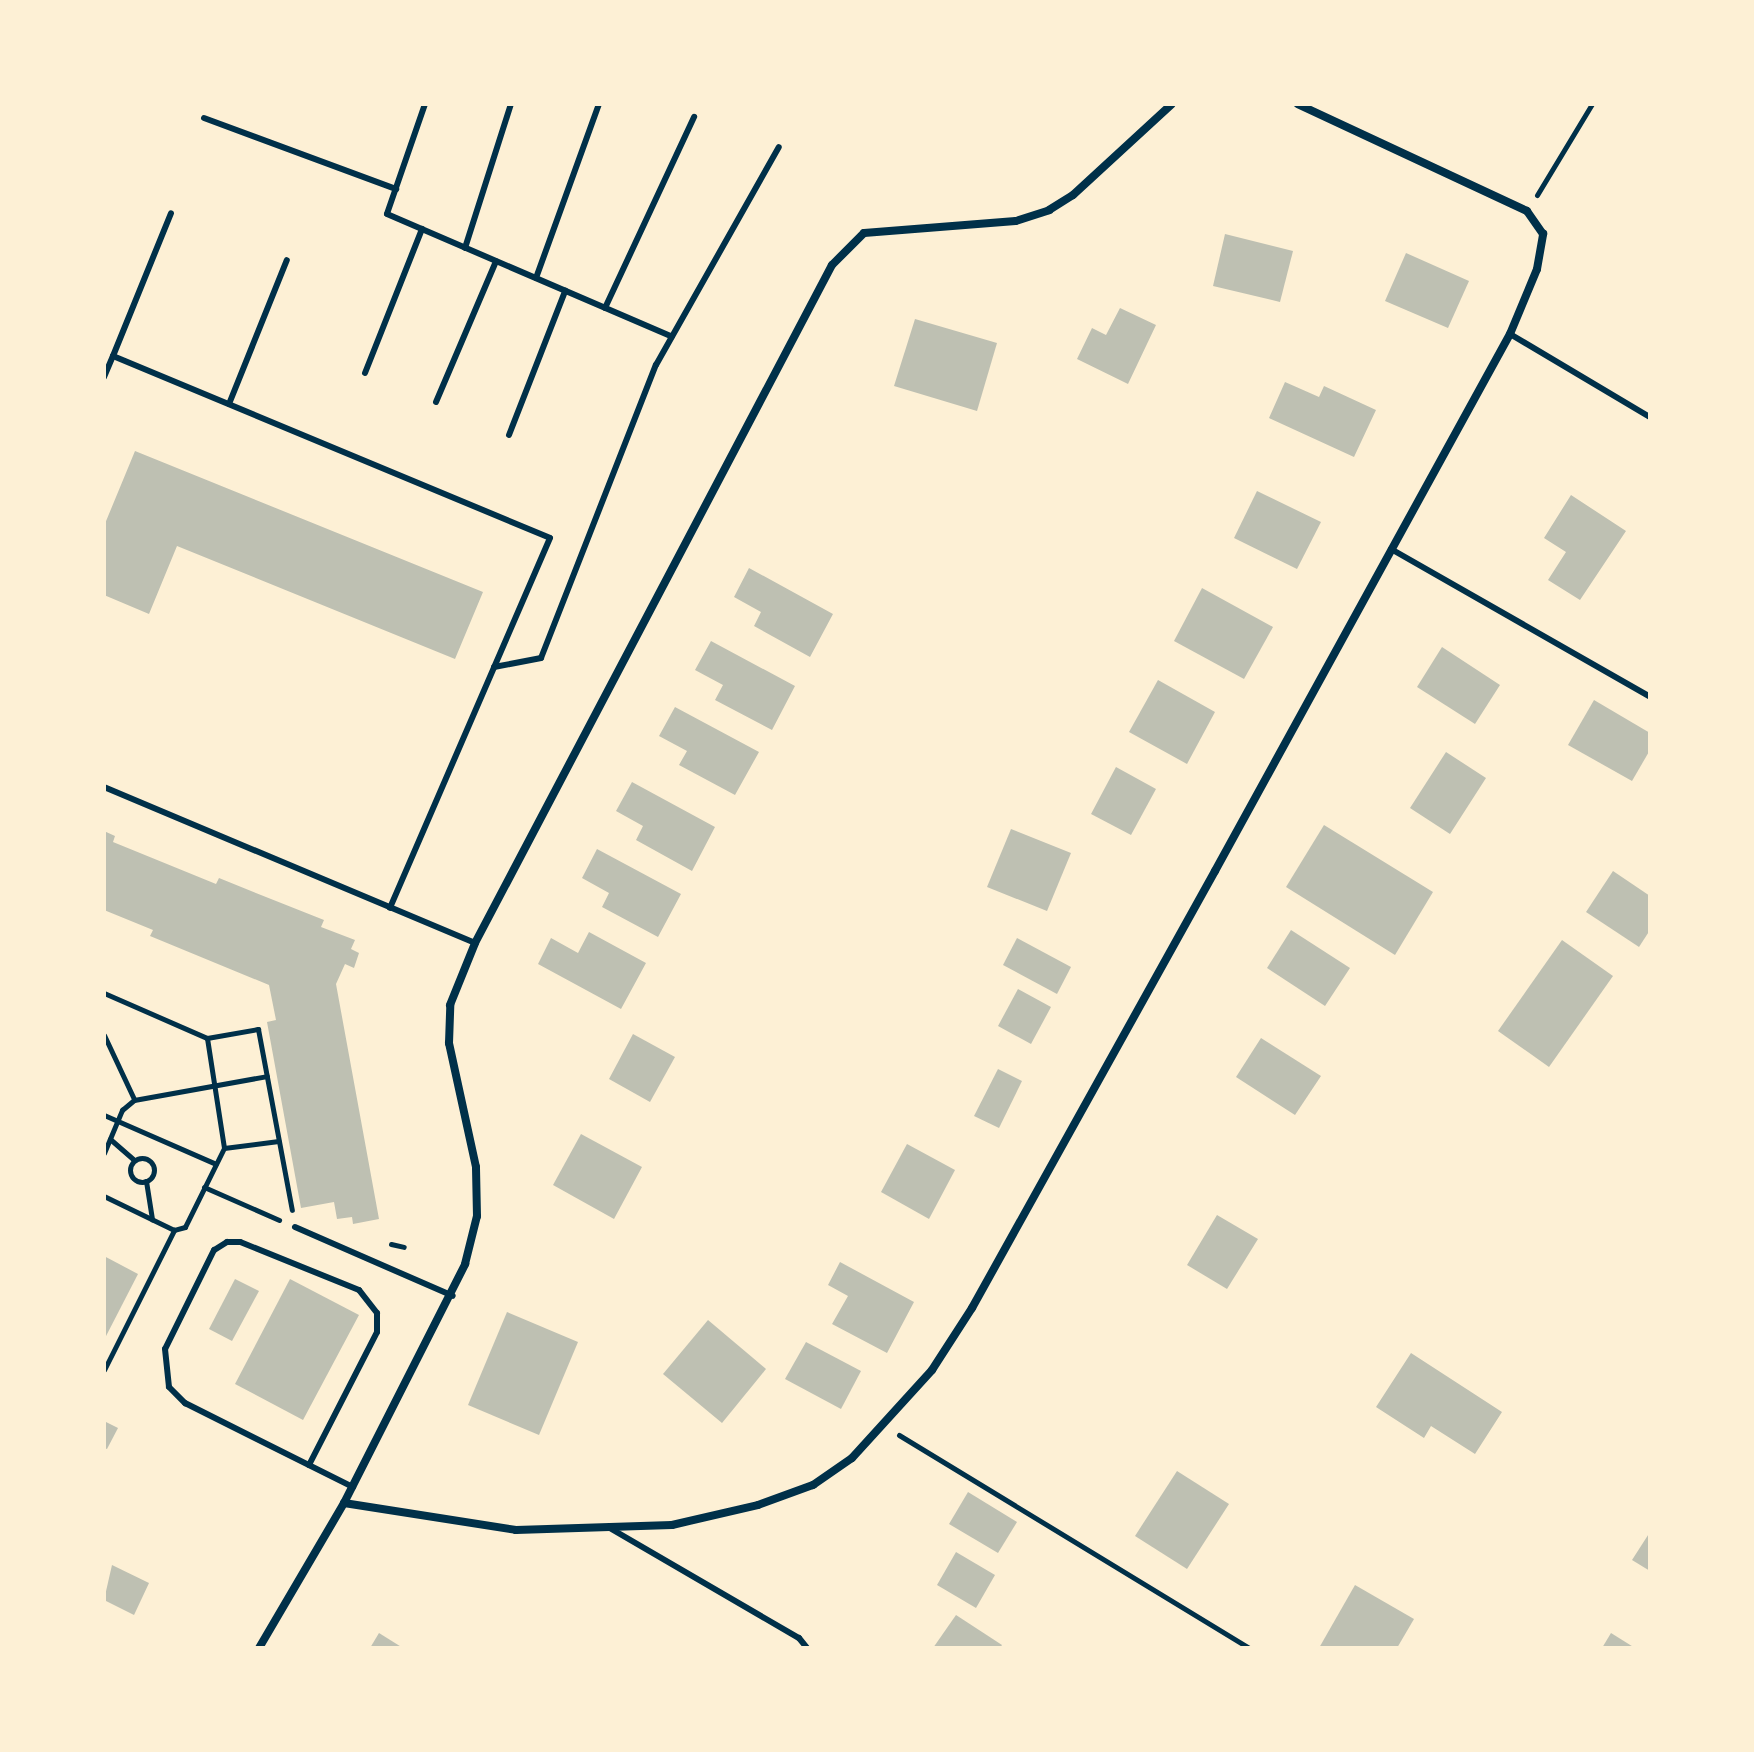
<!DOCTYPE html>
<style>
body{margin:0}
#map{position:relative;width:1754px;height:1752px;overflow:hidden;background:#fdf0d5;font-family:"Exo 2",sans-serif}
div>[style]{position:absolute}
.building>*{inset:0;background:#bec0b2}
.path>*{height:5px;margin:-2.5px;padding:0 2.5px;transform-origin:2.5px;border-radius:2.5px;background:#003049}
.path>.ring{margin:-2.5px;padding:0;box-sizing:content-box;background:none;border:5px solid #003049;border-radius:50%}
.service>*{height:6px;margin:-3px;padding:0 3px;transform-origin:3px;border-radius:3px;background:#003049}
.minor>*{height:8px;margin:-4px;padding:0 4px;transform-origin:4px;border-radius:4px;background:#003049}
span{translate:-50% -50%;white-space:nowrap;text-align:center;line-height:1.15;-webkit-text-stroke:8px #fdf0d5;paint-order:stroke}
.frame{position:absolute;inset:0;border:106px solid #fdf0d5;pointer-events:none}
</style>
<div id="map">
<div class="building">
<i style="clip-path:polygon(1225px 234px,1293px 251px,1280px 302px,1213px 286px)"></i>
<i style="clip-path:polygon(1406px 253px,1469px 281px,1448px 328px,1385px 301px)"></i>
<i style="clip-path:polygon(1120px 308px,1156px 325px,1128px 384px,1077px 359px,1092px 328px,1106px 335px)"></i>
<i style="clip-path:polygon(915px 319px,997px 343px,977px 411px,894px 386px)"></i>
<i style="clip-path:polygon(1285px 382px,1319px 397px,1324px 386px,1376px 410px,1354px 457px,1269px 418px)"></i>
<i style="clip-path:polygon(135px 451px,483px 592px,455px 659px,177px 546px,149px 614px,104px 595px,104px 526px)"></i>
<i style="clip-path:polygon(1257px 491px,1321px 522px,1297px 569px,1234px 538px)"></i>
<i style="clip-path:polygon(1571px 495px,1626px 531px,1580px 600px,1548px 580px,1566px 552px,1544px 538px)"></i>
<i style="clip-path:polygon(749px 568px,833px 614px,810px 657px,754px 626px,761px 612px,734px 597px)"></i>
<i style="clip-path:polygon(1202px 588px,1273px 627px,1244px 679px,1174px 641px)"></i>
<i style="clip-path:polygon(711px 641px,795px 686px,772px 730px,715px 700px,723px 685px,695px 670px)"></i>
<i style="clip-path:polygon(1442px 647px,1500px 685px,1475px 724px,1417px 687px)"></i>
<i style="clip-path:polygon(1158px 680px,1215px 712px,1187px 764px,1129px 732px)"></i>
<i style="clip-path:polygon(1594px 700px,1650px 733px,1650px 750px,1632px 781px,1568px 745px)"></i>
<i style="clip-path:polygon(675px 707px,759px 752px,735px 795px,679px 765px,687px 751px,659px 736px)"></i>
<i style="clip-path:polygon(1446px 752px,1486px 778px,1450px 834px,1410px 808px)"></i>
<i style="clip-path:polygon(1116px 767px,1156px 789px,1131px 835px,1091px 814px)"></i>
<i style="clip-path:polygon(632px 782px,715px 827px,692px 871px,636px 840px,643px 826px,616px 811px)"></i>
<i style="clip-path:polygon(1324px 825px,1433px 892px,1395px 955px,1286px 887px)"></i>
<i style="clip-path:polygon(1011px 829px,1071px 853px,1047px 911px,987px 887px)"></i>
<i style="clip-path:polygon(104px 831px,115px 836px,113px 842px,216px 884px,219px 878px,271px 899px,324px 920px,321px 927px,355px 940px,351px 949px,359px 953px,354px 968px,345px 964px,336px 984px,379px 1219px,353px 1224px,352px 1217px,337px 1219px,334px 1202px,301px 1208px,267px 1022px,276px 1020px,269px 985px,150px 936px,153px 930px,104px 910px)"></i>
<i style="clip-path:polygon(597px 849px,681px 894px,658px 937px,602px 907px,609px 893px,582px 878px)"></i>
<i style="clip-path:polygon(1613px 871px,1650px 896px,1650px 930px,1639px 947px,1586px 912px)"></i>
<i style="clip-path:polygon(1291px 930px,1350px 968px,1325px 1006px,1267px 968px)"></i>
<i style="clip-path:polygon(589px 932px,646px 963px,621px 1009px,538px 964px,551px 938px,578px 953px)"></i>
<i style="clip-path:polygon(1017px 938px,1071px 967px,1057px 994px,1003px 965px)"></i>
<i style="clip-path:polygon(1562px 940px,1613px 976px,1549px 1067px,1498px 1031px)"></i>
<i style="clip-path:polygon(1018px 989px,1051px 1007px,1031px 1044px,998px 1026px)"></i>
<i style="clip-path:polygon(633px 1034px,675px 1057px,650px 1102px,609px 1079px)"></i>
<i style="clip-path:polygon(1261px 1038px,1321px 1076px,1295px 1115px,1236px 1077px)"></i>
<i style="clip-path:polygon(998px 1069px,1022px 1081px,999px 1128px,974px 1116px)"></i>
<i style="clip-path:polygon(581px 1134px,642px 1167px,614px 1219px,553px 1185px)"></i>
<i style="clip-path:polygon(907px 1144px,955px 1170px,929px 1219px,881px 1192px)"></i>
<i style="clip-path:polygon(1217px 1215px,1258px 1239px,1227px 1289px,1187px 1265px)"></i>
<i style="clip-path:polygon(104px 1256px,138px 1274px,104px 1340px)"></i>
<i style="clip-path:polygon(840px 1262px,914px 1302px,887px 1353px,832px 1324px,848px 1296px,828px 1285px)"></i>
<i style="clip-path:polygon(235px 1279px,259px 1291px,232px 1341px,209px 1329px)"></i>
<i style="clip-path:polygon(290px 1279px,359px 1315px,303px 1420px,235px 1384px)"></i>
<i style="clip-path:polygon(507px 1312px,578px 1342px,539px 1435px,468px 1405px)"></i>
<i style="clip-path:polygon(708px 1320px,766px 1369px,722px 1423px,663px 1374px)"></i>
<i style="clip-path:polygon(806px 1342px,861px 1371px,841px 1409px,785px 1379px)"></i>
<i style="clip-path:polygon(1411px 1353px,1502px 1412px,1475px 1454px,1431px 1426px,1424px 1438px,1376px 1407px)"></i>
<i style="clip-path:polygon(104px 1421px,118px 1428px,107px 1449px,104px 1448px)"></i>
<i style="clip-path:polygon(1177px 1471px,1229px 1504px,1187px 1569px,1135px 1536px)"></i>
<i style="clip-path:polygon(968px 1492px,1017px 1522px,998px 1553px,949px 1524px)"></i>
<i style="clip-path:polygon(1650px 1532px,1650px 1571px,1632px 1560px)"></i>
<i style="clip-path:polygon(956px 1552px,995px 1575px,976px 1608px,937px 1585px)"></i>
<i style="clip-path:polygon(112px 1565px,149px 1583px,134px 1615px,104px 1600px)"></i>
<i style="clip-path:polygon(1355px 1585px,1414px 1619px,1397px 1648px,1319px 1648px)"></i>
<i style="clip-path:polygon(956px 1615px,1002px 1645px,1000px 1648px,933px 1648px)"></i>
<i style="clip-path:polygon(379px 1633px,403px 1648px,370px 1648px)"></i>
<i style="clip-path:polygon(1611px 1633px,1635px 1648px,1602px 1648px)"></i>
</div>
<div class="path">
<i style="left:1537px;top:195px;width:106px;rotate:-58.9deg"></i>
<i style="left:104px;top:993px;width:112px;rotate:23.6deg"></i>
<i style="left:207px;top:1038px;width:111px;rotate:81.2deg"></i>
<i style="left:224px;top:1148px;width:88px;rotate:116.3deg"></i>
<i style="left:185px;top:1227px;width:11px;rotate:165deg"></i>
<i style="left:174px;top:1230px;width:78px;rotate:-154.1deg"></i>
<i style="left:104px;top:1035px;width:71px;rotate:64.9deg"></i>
<i style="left:207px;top:1038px;width:52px;rotate:-10deg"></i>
<i style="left:258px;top:1029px;width:184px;rotate:79.4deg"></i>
<i style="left:104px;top:1115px;width:122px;rotate:23.6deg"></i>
<i style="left:110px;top:1139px;width:32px;rotate:41deg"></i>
<i style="left:224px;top:1148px;width:55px;rotate:-7.3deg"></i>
<i style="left:104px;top:1153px;width:47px;rotate:-67.3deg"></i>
<i style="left:122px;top:1110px;width:16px;rotate:-40deg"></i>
<i style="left:134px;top:1100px;width:135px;rotate:-10.2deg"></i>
<i class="ring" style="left:130px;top:1158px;width:19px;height:19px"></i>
<i style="left:146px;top:1181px;width:39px;rotate:81deg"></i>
<i style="left:204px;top:1187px;width:82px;rotate:23.7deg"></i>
<i style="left:391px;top:1244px;width:13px;rotate:13deg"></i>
<i style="left:104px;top:1370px;width:157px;rotate:-63.4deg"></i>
<i style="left:899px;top:1435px;width:411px;rotate:31.3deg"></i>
</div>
<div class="service">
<i style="left:425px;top:104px;width:116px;rotate:109.1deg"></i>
<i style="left:387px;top:214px;width:310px;rotate:23.3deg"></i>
<i style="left:204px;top:118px;width:205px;rotate:20.3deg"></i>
<i style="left:465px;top:248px;width:151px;rotate:-72.3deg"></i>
<i style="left:536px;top:278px;width:185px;rotate:-70.1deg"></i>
<i style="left:605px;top:308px;width:211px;rotate:-65deg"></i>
<i style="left:1510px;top:334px;width:163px;rotate:30.7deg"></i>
<i style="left:113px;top:356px;width:154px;rotate:-67.9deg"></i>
<i style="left:365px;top:373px;width:155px;rotate:-68.4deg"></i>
<i style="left:104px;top:377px;width:23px;rotate:-67deg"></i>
<i style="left:113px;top:356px;width:473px;rotate:22.6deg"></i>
<i style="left:550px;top:538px;width:403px;rotate:113.4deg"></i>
<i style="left:436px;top:402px;width:153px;rotate:-66.9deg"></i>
<i style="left:229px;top:404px;width:155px;rotate:-68.1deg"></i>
<i style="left:509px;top:435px;width:155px;rotate:-68.7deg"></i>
<i style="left:1391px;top:549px;width:298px;rotate:29.7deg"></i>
<i style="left:494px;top:667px;width:48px;rotate:-10.8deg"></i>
<i style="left:541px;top:658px;width:315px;rotate:-68.6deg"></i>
<i style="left:656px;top:365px;width:250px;rotate:-60.6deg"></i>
<i style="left:104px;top:787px;width:402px;rotate:22.8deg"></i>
<i style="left:295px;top:1227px;width:172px;rotate:23.6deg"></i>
<i style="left:309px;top:1465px;width:149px;rotate:-62.9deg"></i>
<i style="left:377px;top:1332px;width:19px;rotate:-90deg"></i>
<i style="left:377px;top:1313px;width:29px;rotate:-128deg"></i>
<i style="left:359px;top:1290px;width:128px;rotate:-158deg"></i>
<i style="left:240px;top:1242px;width:13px;rotate:180deg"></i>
<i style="left:227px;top:1242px;width:15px;rotate:148deg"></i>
<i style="left:214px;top:1250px;width:110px;rotate:116.3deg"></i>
<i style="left:165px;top:1349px;width:38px;rotate:84deg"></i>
<i style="left:169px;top:1387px;width:23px;rotate:45deg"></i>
<i style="left:185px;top:1403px;width:188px;rotate:26.6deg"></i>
<i style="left:608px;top:1527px;width:221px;rotate:30.2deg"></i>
<i style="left:799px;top:1638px;width:13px;rotate:51deg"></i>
</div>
<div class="minor">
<i style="left:344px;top:1503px;width:174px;rotate:8.9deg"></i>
<i style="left:516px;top:1530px;width:156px;rotate:-1.8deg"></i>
<i style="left:672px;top:1525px;width:88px;rotate:-13.1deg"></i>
<i style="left:758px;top:1505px;width:59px;rotate:-20deg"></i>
<i style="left:813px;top:1485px;width:47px;rotate:-34.7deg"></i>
<i style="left:852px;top:1458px;width:119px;rotate:-47.7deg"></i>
<i style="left:932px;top:1370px;width:74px;rotate:-57.2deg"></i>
<i style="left:972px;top:1308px;width:500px;rotate:-60.92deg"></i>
<i style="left:1215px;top:871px;width:613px;rotate:-61.22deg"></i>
<i style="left:1510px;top:334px;width:70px;rotate:-67.4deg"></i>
<i style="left:1537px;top:269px;width:36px;rotate:-80deg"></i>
<i style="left:1543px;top:234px;width:28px;rotate:-125deg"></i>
<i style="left:1527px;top:211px;width:253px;rotate:-155deg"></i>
<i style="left:259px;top:1648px;width:168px;rotate:-59.6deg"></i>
<i style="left:344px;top:1503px;width:268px;rotate:-63.1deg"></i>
<i style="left:465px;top:1264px;width:49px;rotate:-76deg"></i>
<i style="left:477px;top:1216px;width:49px;rotate:-91.2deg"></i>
<i style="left:476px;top:1167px;width:127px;rotate:-102.3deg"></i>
<i style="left:449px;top:1043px;width:38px;rotate:-88deg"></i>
<i style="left:450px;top:1005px;width:67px;rotate:-68deg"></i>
<i style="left:475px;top:943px;width:766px;rotate:-62.23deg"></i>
<i style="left:832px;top:265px;width:45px;rotate:-45deg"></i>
<i style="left:864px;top:233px;width:152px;rotate:-4.5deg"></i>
<i style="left:1016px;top:221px;width:35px;rotate:-18deg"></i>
<i style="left:1049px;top:210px;width:28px;rotate:-32deg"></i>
<i style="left:1073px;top:195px;width:134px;rotate:-42.6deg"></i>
</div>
<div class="frame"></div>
</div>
